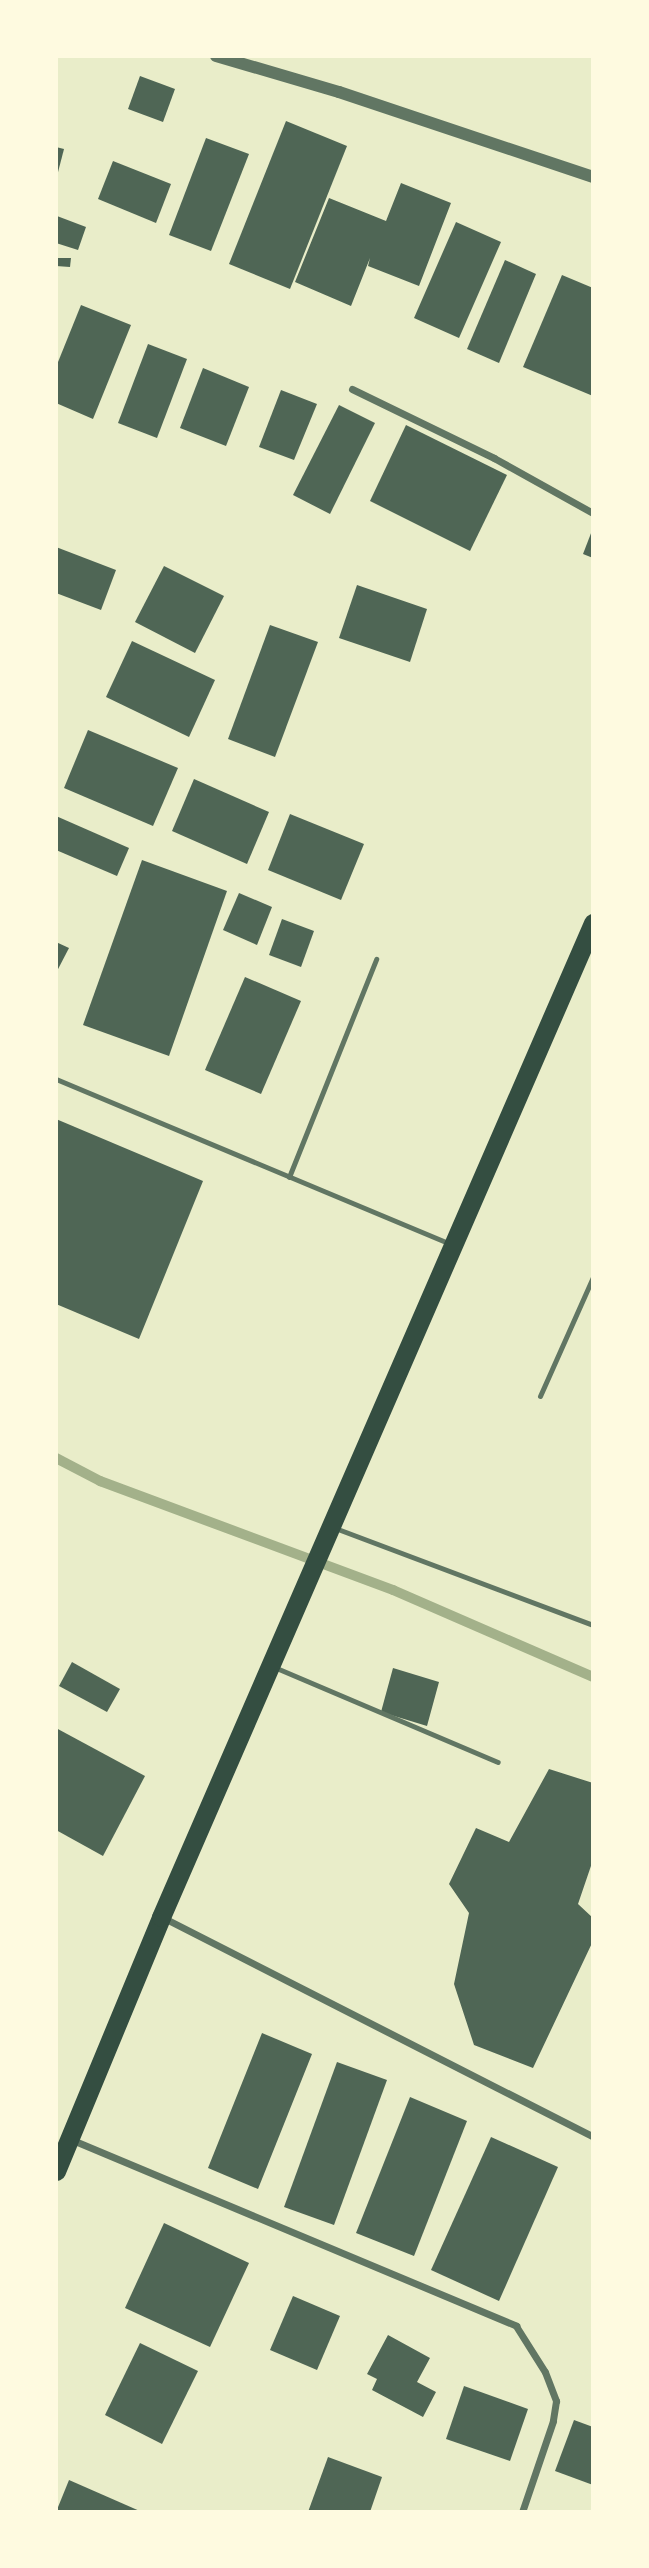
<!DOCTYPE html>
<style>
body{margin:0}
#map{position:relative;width:649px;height:2568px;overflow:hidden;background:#e9edc9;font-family:Overpass,sans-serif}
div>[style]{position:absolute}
.stream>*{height:10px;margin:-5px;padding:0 5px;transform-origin:5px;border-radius:5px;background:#a3b18a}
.building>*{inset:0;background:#4f6655}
.service>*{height:5px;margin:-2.5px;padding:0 2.5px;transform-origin:2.5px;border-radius:2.5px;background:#617663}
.minor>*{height:7px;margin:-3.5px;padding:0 3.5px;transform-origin:3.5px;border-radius:3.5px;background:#617663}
.tertiary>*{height:12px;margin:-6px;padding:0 6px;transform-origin:6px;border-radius:6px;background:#617663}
.trunk>*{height:19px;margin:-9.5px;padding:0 9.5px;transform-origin:9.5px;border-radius:9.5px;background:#344e41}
span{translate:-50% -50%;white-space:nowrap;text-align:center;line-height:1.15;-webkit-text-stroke:5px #fefae0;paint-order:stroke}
.frame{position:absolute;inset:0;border:58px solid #fefae0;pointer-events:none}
</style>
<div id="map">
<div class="stream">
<i style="left:56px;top:1458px;width:50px;rotate:27.6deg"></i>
<i style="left:100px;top:1481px;width:313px;rotate:20.4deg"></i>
<i style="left:393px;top:1590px;width:218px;rotate:23.5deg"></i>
</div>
<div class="building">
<i style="clip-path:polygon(140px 76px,175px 89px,163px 122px,128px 109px)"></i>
<i style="clip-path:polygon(286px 121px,347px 146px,290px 289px,229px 264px)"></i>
<i style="clip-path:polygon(206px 138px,249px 154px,211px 251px,169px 235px)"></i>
<i style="clip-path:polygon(56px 147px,64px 149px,57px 176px,56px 175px)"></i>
<i style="clip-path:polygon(113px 161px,171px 184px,156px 223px,98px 199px)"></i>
<i style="clip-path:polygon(401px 183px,451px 203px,419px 286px,368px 266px,370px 258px,351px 306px,295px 282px,329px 198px,386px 221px)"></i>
<i style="clip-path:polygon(57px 216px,86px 227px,78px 250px,56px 243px)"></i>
<i style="clip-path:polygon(456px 222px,501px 242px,459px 338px,414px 318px)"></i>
<i style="clip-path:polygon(56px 258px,71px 258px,70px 267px,56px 266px)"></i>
<i style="clip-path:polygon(505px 260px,536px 274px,499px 363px,467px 349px)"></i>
<i style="clip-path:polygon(562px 275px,593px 288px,593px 396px,523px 367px)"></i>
<i style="clip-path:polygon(81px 305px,131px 325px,93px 419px,56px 403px,56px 367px)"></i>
<i style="clip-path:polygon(148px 344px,187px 359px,157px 438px,118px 423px)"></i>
<i style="clip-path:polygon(203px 368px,249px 387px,226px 446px,180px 428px)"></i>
<i style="clip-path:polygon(281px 390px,317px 404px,294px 460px,259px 447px)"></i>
<i style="clip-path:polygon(339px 405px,375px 423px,330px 514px,293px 495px)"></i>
<i style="clip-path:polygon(406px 425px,507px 475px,470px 551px,370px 501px)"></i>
<i style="clip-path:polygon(593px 528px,593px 558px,583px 554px)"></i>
<i style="clip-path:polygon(56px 547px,116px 570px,101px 610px,56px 593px)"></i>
<i style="clip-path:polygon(164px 566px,224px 596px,195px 653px,135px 622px)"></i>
<i style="clip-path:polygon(357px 585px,427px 609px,410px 662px,339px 638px)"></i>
<i style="clip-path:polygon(270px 625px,318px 642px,275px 757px,228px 739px)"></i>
<i style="clip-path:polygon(132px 641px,215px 680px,189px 737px,106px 697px)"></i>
<i style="clip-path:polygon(88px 730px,178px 768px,153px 826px,64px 788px)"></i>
<i style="clip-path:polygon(194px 779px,269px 812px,247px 864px,172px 831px)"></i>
<i style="clip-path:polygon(290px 814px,364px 844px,341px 900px,268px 870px)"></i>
<i style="clip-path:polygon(56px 816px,129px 848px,117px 876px,56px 850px)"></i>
<i style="clip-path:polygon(142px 860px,227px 891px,169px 1056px,83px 1025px)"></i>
<i style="clip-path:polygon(239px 893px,272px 907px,257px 945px,223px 930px)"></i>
<i style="clip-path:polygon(282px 919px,314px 931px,301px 967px,269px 955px)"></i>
<i style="clip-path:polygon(56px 942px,69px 948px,56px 973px)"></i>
<i style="clip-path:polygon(245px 977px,301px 1001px,261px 1094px,205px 1070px)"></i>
<i style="clip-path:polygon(56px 1119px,203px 1181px,139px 1339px,56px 1304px)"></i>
<i style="clip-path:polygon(72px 1662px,120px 1689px,107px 1712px,59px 1686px)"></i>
<i style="clip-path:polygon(393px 1668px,439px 1682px,427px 1726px,381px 1712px)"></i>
<i style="clip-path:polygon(56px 1728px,145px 1776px,103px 1856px,56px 1830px)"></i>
<i style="clip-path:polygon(549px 1769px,593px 1783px,593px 1860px,578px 1904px,593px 1918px,593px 1941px,533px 2068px,474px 2045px,454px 1984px,469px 1913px,449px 1884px,476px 1828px,509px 1842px)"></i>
<i style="clip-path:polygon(262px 2033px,312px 2054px,258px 2189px,208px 2168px)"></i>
<i style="clip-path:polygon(337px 2062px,387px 2080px,334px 2225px,284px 2207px)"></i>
<i style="clip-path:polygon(410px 2097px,467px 2121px,414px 2256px,356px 2233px)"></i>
<i style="clip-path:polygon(491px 2137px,558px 2167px,499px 2301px,431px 2270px)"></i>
<i style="clip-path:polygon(164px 2223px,249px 2263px,210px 2347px,125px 2308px)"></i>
<i style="clip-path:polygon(293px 2296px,340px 2316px,317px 2370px,270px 2350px)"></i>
<i style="clip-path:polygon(388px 2335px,430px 2358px,417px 2382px,436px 2392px,423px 2417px,372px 2390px,377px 2379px,367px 2374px)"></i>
<i style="clip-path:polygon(140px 2343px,198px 2371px,162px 2444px,105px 2415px)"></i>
<i style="clip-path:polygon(464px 2386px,528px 2409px,510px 2461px,446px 2439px)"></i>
<i style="clip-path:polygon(574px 2420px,593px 2427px,593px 2485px,555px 2471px)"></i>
<i style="clip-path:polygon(328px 2457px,382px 2477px,370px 2512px,308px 2512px)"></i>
<i style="clip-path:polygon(69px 2480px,142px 2512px,56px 2512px)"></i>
</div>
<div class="service">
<i style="left:56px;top:1079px;width:427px;rotate:22.7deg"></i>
<i style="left:289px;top:1177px;width:235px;rotate:-68.2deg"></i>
<i style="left:540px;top:1396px;width:130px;rotate:-66deg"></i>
<i style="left:335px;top:1528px;width:276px;rotate:20.6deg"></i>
<i style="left:274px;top:1667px;width:243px;rotate:23deg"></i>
</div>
<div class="minor">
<i style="left:352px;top:389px;width:158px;rotate:25.9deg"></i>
<i style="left:494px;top:458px;width:113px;rotate:29.1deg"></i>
<i style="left:162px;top:1917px;width:484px;rotate:27deg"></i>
<i style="left:70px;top:2139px;width:484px;rotate:22.7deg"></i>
<i style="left:516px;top:2326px;width:54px;rotate:57.8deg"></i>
<i style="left:545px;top:2372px;width:31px;rotate:69deg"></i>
<i style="left:556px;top:2401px;width:20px;rotate:99deg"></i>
<i style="left:553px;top:2421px;width:96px;rotate:108.8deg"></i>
</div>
<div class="tertiary">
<i style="left:216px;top:56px;width:128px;rotate:16.3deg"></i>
<i style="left:339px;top:92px;width:268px;rotate:18.5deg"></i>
</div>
<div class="trunk">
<i style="left:56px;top:2171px;width:275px;rotate:-67.5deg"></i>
<i style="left:161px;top:1917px;width:1084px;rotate:-66.51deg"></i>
</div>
<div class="frame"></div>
</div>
